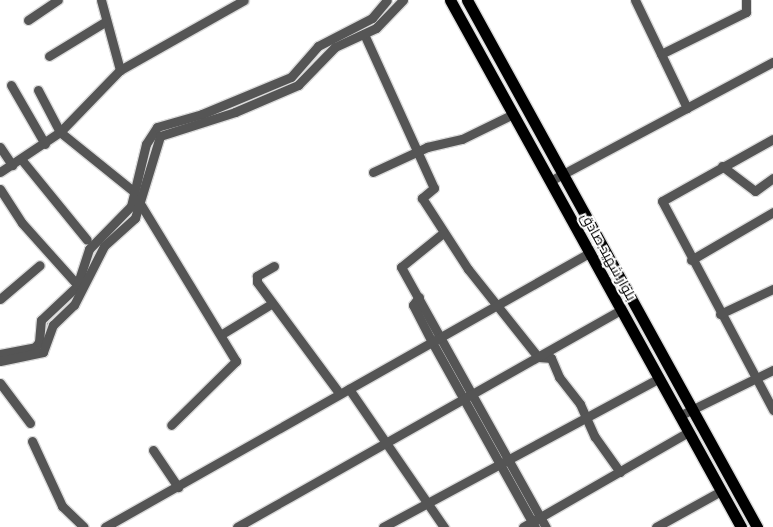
<!DOCTYPE html>
<meta charset="utf-8">
<style>
body{margin:0}
#map{position:relative;width:773px;height:527px;overflow:hidden;background:#fff;font-family:"Nunito Sans",Cairo,sans-serif}
div>[style]{position:absolute}
.canal>*{height:6px;margin:-3px;padding:0 3px;transform-origin:3px;border-radius:3px;background:#a3a3a3}
.roads{filter:drop-shadow(1px 0 #dbdbdb) drop-shadow(-1px 0 #dbdbdb) drop-shadow(0 1px #dbdbdb) drop-shadow(0 -1px #dbdbdb)}
.minor>*{height:9px;margin:-4.5px;padding:0 4.5px;transform-origin:4.5px;border-radius:4.5px;background:#555}
.major>*{height:11px;margin:-5.5px;padding:0 5.5px;transform-origin:5.5px;border-radius:5.5px;background:#000}
span{translate:-50% -50%;white-space:nowrap;text-align:center;line-height:1.15;-webkit-text-stroke:4px #fff;paint-order:stroke}
.street-label{font-size:14px;color:#000}
</style>
<div id="map">
<div class="canal">
<i style="left:146px;top:168px;width:34px;rotate:-75deg"></i>
<i style="left:109px;top:233px;width:37px;rotate:-47deg"></i>
<i style="left:56px;top:310px;width:27px;rotate:-39deg"></i>
<i style="left:43px;top:343px;width:27px;rotate:-80deg"></i>
</div>
<div class="roads">
<div class="minor">
<i style="left:101px;top:0;width:73px;rotate:74.8deg"></i>
<i style="left:635px;top:0;width:120px;rotate:64.3deg"></i>
<i style="left:28px;top:20px;width:36px;rotate:-34deg"></i>
<i style="left:364px;top:34px;width:169px;rotate:65.6deg"></i>
<i style="left:434px;top:188px;width:16px;rotate:140deg"></i>
<i style="left:422px;top:198px;width:85px;rotate:57.1deg"></i>
<i style="left:468px;top:269px;width:112px;rotate:51.5deg"></i>
<i style="left:538px;top:357px;width:13px;rotate:4deg"></i>
<i style="left:551px;top:358px;width:21px;rotate:67deg"></i>
<i style="left:559px;top:377px;width:34px;rotate:52deg"></i>
<i style="left:580px;top:404px;width:36px;rotate:66deg"></i>
<i style="left:595px;top:437px;width:43px;rotate:54.5deg"></i>
<i style="left:661px;top:54px;width:95px;rotate:-26.3deg"></i>
<i style="left:746px;top:12px;width:12px;rotate:-90deg"></i>
<i style="left:49px;top:56px;width:66px;rotate:-31.3deg"></i>
<i style="left:11px;top:85px;width:68px;rotate:60deg"></i>
<i style="left:38px;top:90px;width:47px;rotate:62.4deg"></i>
<i style="left:60px;top:132px;width:94px;rotate:38.9deg"></i>
<i style="left:773px;top:139px;width:127px;rotate:150.8deg"></i>
<i style="left:662px;top:201px;width:237px;rotate:62deg"></i>
<i style="left:0;top:147px;width:22px;rotate:56deg"></i>
<i style="left:21px;top:159px;width:104px;rotate:50.8deg"></i>
<i style="left:722px;top:166px;width:41px;rotate:37.1deg"></i>
<i style="left:755px;top:191px;width:22px;rotate:-36deg"></i>
<i style="left:0;top:172px;width:72px;rotate:-33.7deg"></i>
<i style="left:60px;top:132px;width:86px;rotate:-45.9deg"></i>
<i style="left:120px;top:70px;width:142px;rotate:-29.4deg"></i>
<i style="left:373px;top:172px;width:60px;rotate:-24.8deg"></i>
<i style="left:427px;top:147px;width:36px;rotate:-13deg"></i>
<i style="left:462px;top:139px;width:57px;rotate:-26.1deg"></i>
<i style="left:550px;top:181px;width:253px;rotate:-28.1deg"></i>
<i style="left:0;top:189px;width:40px;rotate:57.1deg"></i>
<i style="left:22px;top:223px;width:89px;rotate:48.2deg"></i>
<i style="left:141px;top:205px;width:183px;rotate:58.7deg"></i>
<i style="left:236px;top:361px;width:91px;rotate:135.4deg"></i>
<i style="left:443px;top:233px;width:54px;rotate:141deg"></i>
<i style="left:401px;top:267px;width:298px;rotate:60.9deg"></i>
<i style="left:691px;top:260px;width:95px;rotate:-30.3deg"></i>
<i style="left:274px;top:266px;width:20px;rotate:150deg"></i>
<i style="left:257px;top:276px;width:6px;rotate:90deg"></i>
<i style="left:257px;top:282px;width:139px;rotate:53.5deg"></i>
<i style="left:419px;top:297px;width:10px;rotate:127deg"></i>
<i style="left:413px;top:305px;width:42px;rotate:62.8deg"></i>
<i style="left:432px;top:342px;width:212px;rotate:60.9deg"></i>
<i style="left:0;top:299px;width:52px;rotate:-40.4deg"></i>
<i style="left:720px;top:314px;width:59px;rotate:-25.3deg"></i>
<i style="left:222px;top:334px;width:57px;rotate:-31.5deg"></i>
<i style="left:0;top:354px;width:36px;rotate:-11deg"></i>
<i style="left:35px;top:347px;width:6px;rotate:-51deg"></i>
<i style="left:39px;top:342px;width:22px;rotate:-85deg"></i>
<i style="left:41px;top:320px;width:50px;rotate:-43.4deg"></i>
<i style="left:77px;top:286px;width:39px;rotate:-72deg"></i>
<i style="left:89px;top:249px;width:60px;rotate:-45.7deg"></i>
<i style="left:131px;top:206px;width:64px;rotate:-76.4deg"></i>
<i style="left:146px;top:144px;width:20px;rotate:-57deg"></i>
<i style="left:157px;top:127px;width:47px;rotate:-16.1deg"></i>
<i style="left:202px;top:114px;width:96px;rotate:-22.6deg"></i>
<i style="left:291px;top:77px;width:41px;rotate:-48.9deg"></i>
<i style="left:318px;top:46px;width:61px;rotate:-27.4deg"></i>
<i style="left:372px;top:18px;width:23px;rotate:-50deg"></i>
<i style="left:0;top:361px;width:44px;rotate:-11.8deg"></i>
<i style="left:43px;top:352px;width:29px;rotate:-70deg"></i>
<i style="left:53px;top:325px;width:29px;rotate:-44deg"></i>
<i style="left:74px;top:305px;width:66px;rotate:-63deg"></i>
<i style="left:104px;top:246px;width:42px;rotate:-42.1deg"></i>
<i style="left:135px;top:218px;width:86px;rotate:-73deg"></i>
<i style="left:160px;top:136px;width:79px;rotate:-17.7deg"></i>
<i style="left:235px;top:112px;width:69px;rotate:-23.2deg"></i>
<i style="left:298px;top:85px;width:53px;rotate:-45.8deg"></i>
<i style="left:335px;top:47px;width:45px;rotate:-24.9deg"></i>
<i style="left:376px;top:28px;width:39px;rotate:-46deg"></i>
<i style="left:0;top:383px;width:50px;rotate:53.1deg"></i>
<i style="left:349px;top:389px;width:168px;rotate:55.5deg"></i>
<i style="left:679px;top:416px;width:105px;rotate:-26.1deg"></i>
<i style="left:32px;top:441px;width:72px;rotate:65.2deg"></i>
<i style="left:62px;top:506px;width:30px;rotate:44deg"></i>
<i style="left:153px;top:450px;width:45px;rotate:56deg"></i>
<i style="left:105px;top:527px;width:556px;rotate:-29.51deg"></i>
<i style="left:237px;top:527px;width:441px;rotate:-29.5deg"></i>
<i style="left:383px;top:527px;width:312px;rotate:-28.3deg"></i>
<i style="left:523px;top:527px;width:190px;rotate:-29.9deg"></i>
<i style="left:656px;top:527px;width:74px;rotate:-29deg"></i>
</div>
<div class="major">
<i style="left:450px;top:0;width:602px;rotate:61.09deg"></i>
<i style="left:467px;top:0;width:602px;rotate:61.18deg"></i>
</div>
</div>
<div class="street-label">
<span style="left:608px;top:257px;rotate:61deg">بلوار شهید صادق</span>
</div>
</div>
